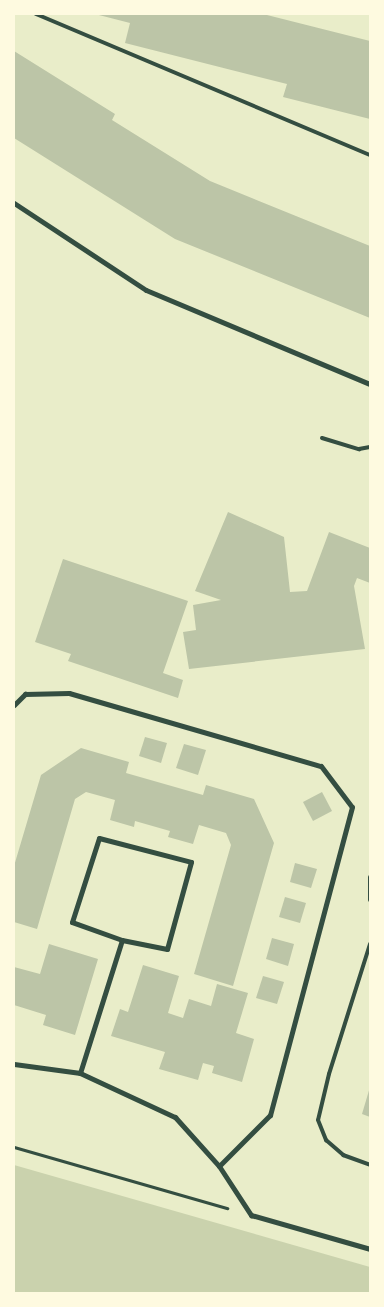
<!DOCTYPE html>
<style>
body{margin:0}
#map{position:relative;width:384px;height:1307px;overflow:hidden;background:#e9edc9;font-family:"Source Sans 3",sans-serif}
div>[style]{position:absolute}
.green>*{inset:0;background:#cad2ad}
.building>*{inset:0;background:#bcc5a7}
.path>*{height:3px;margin:-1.5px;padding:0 1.5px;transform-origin:1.5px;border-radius:1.5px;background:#344e41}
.service>*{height:4px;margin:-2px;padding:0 2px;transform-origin:2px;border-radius:2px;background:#344e41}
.minor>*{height:5px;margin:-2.5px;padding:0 2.5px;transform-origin:2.5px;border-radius:2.5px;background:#344e41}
span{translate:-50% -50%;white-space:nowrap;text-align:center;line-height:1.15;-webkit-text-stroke:4px #fefae0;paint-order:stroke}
.frame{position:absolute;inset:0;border:15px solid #fefae0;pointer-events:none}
</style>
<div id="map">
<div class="green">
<i style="clip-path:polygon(14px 1165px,370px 1267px,370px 1293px,14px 1293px)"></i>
</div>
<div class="building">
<i style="clip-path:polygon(95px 14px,263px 14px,370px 41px,370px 119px,283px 97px,287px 84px,125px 43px,130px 23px)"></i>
<i style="clip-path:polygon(14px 51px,115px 114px,112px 120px,210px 181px,370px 246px,370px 318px,175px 239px,14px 138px)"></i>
<i style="clip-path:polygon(228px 512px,284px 537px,290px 592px,307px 591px,329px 532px,370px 548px,370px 583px,357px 578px,354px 586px,365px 649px,189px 669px,183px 632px,196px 630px,193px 605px,221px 600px,195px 591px)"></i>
<i style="clip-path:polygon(63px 559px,188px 601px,163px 673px,183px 680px,178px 698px,68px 661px,71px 654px,35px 642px)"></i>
<i style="clip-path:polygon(145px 737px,167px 743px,161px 763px,139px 756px)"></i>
<i style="clip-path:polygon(184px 744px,206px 750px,198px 775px,176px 768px)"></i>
<i style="clip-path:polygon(81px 748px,129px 762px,126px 773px,203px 795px,206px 785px,254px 799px,274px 843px,233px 986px,194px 974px,231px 845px,226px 833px,199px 825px,193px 844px,168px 837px,170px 831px,135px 821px,134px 827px,110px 820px,115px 800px,86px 792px,75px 799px,37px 929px,14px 922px,14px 866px,41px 775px)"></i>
<i style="clip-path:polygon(322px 792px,332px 811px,313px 821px,303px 802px)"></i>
<i style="clip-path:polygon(295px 863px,317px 869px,311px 888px,290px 882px)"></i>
<i style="clip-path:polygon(285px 897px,306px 903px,300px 923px,279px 917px)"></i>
<i style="clip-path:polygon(272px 938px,294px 944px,288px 966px,266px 959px)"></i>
<i style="clip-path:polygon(49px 944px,98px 959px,75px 1035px,43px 1025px,46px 1015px,14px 1005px,14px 967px,40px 974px)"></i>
<i style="clip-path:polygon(143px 965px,179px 976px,168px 1013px,183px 1018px,189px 999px,211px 1006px,217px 984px,248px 993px,236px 1033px,254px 1039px,242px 1082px,212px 1073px,214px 1066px,203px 1063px,198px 1080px,159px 1069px,165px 1052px,111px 1036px,120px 1009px,128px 1012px)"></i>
<i style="clip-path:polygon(263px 976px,284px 982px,277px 1004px,256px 998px)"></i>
<i style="clip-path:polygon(370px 1087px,370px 1117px,362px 1114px)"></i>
</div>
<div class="path">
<i style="left:14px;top:1147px;width:222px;rotate:16deg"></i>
</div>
<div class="service">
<i style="left:36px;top:14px;width:363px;rotate:22.9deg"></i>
<i style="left:322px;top:438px;width:39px;rotate:17deg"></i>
<i style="left:359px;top:449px;width:11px;rotate:-10deg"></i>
<i style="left:370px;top:877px;width:23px;rotate:90deg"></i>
<i style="left:370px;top:944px;width:136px;rotate:107.5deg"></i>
<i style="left:329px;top:1074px;width:47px;rotate:103.4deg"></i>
<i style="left:318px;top:1120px;width:22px;rotate:68deg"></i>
<i style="left:326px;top:1140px;width:23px;rotate:41deg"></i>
<i style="left:343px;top:1155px;width:29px;rotate:20deg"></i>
</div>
<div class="minor">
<i style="left:14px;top:203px;width:158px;rotate:33.4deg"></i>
<i style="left:146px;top:290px;width:243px;rotate:22.8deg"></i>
<i style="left:14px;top:705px;width:16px;rotate:-45deg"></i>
<i style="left:25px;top:694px;width:44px;rotate:-1.3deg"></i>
<i style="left:69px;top:693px;width:262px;rotate:16.2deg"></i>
<i style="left:321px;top:766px;width:51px;rotate:52.9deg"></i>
<i style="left:352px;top:807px;width:319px;rotate:104.9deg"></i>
<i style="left:270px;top:1115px;width:72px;rotate:135deg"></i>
<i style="left:14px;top:1064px;width:67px;rotate:7.8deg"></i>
<i style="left:80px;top:1073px;width:105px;rotate:24.9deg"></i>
<i style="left:175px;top:1117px;width:66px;rotate:48.1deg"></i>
<i style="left:219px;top:1166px;width:59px;rotate:56.9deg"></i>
<i style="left:251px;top:1215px;width:124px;rotate:15.9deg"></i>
<i style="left:80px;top:1073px;width:139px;rotate:-72.5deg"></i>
<i style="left:122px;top:940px;width:53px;rotate:-160.2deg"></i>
<i style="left:72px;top:922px;width:88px;rotate:-72.2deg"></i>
<i style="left:99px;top:838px;width:95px;rotate:14.6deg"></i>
<i style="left:191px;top:862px;width:90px;rotate:105.4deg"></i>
<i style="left:167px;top:949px;width:46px;rotate:-168.7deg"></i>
</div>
<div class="frame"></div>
</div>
